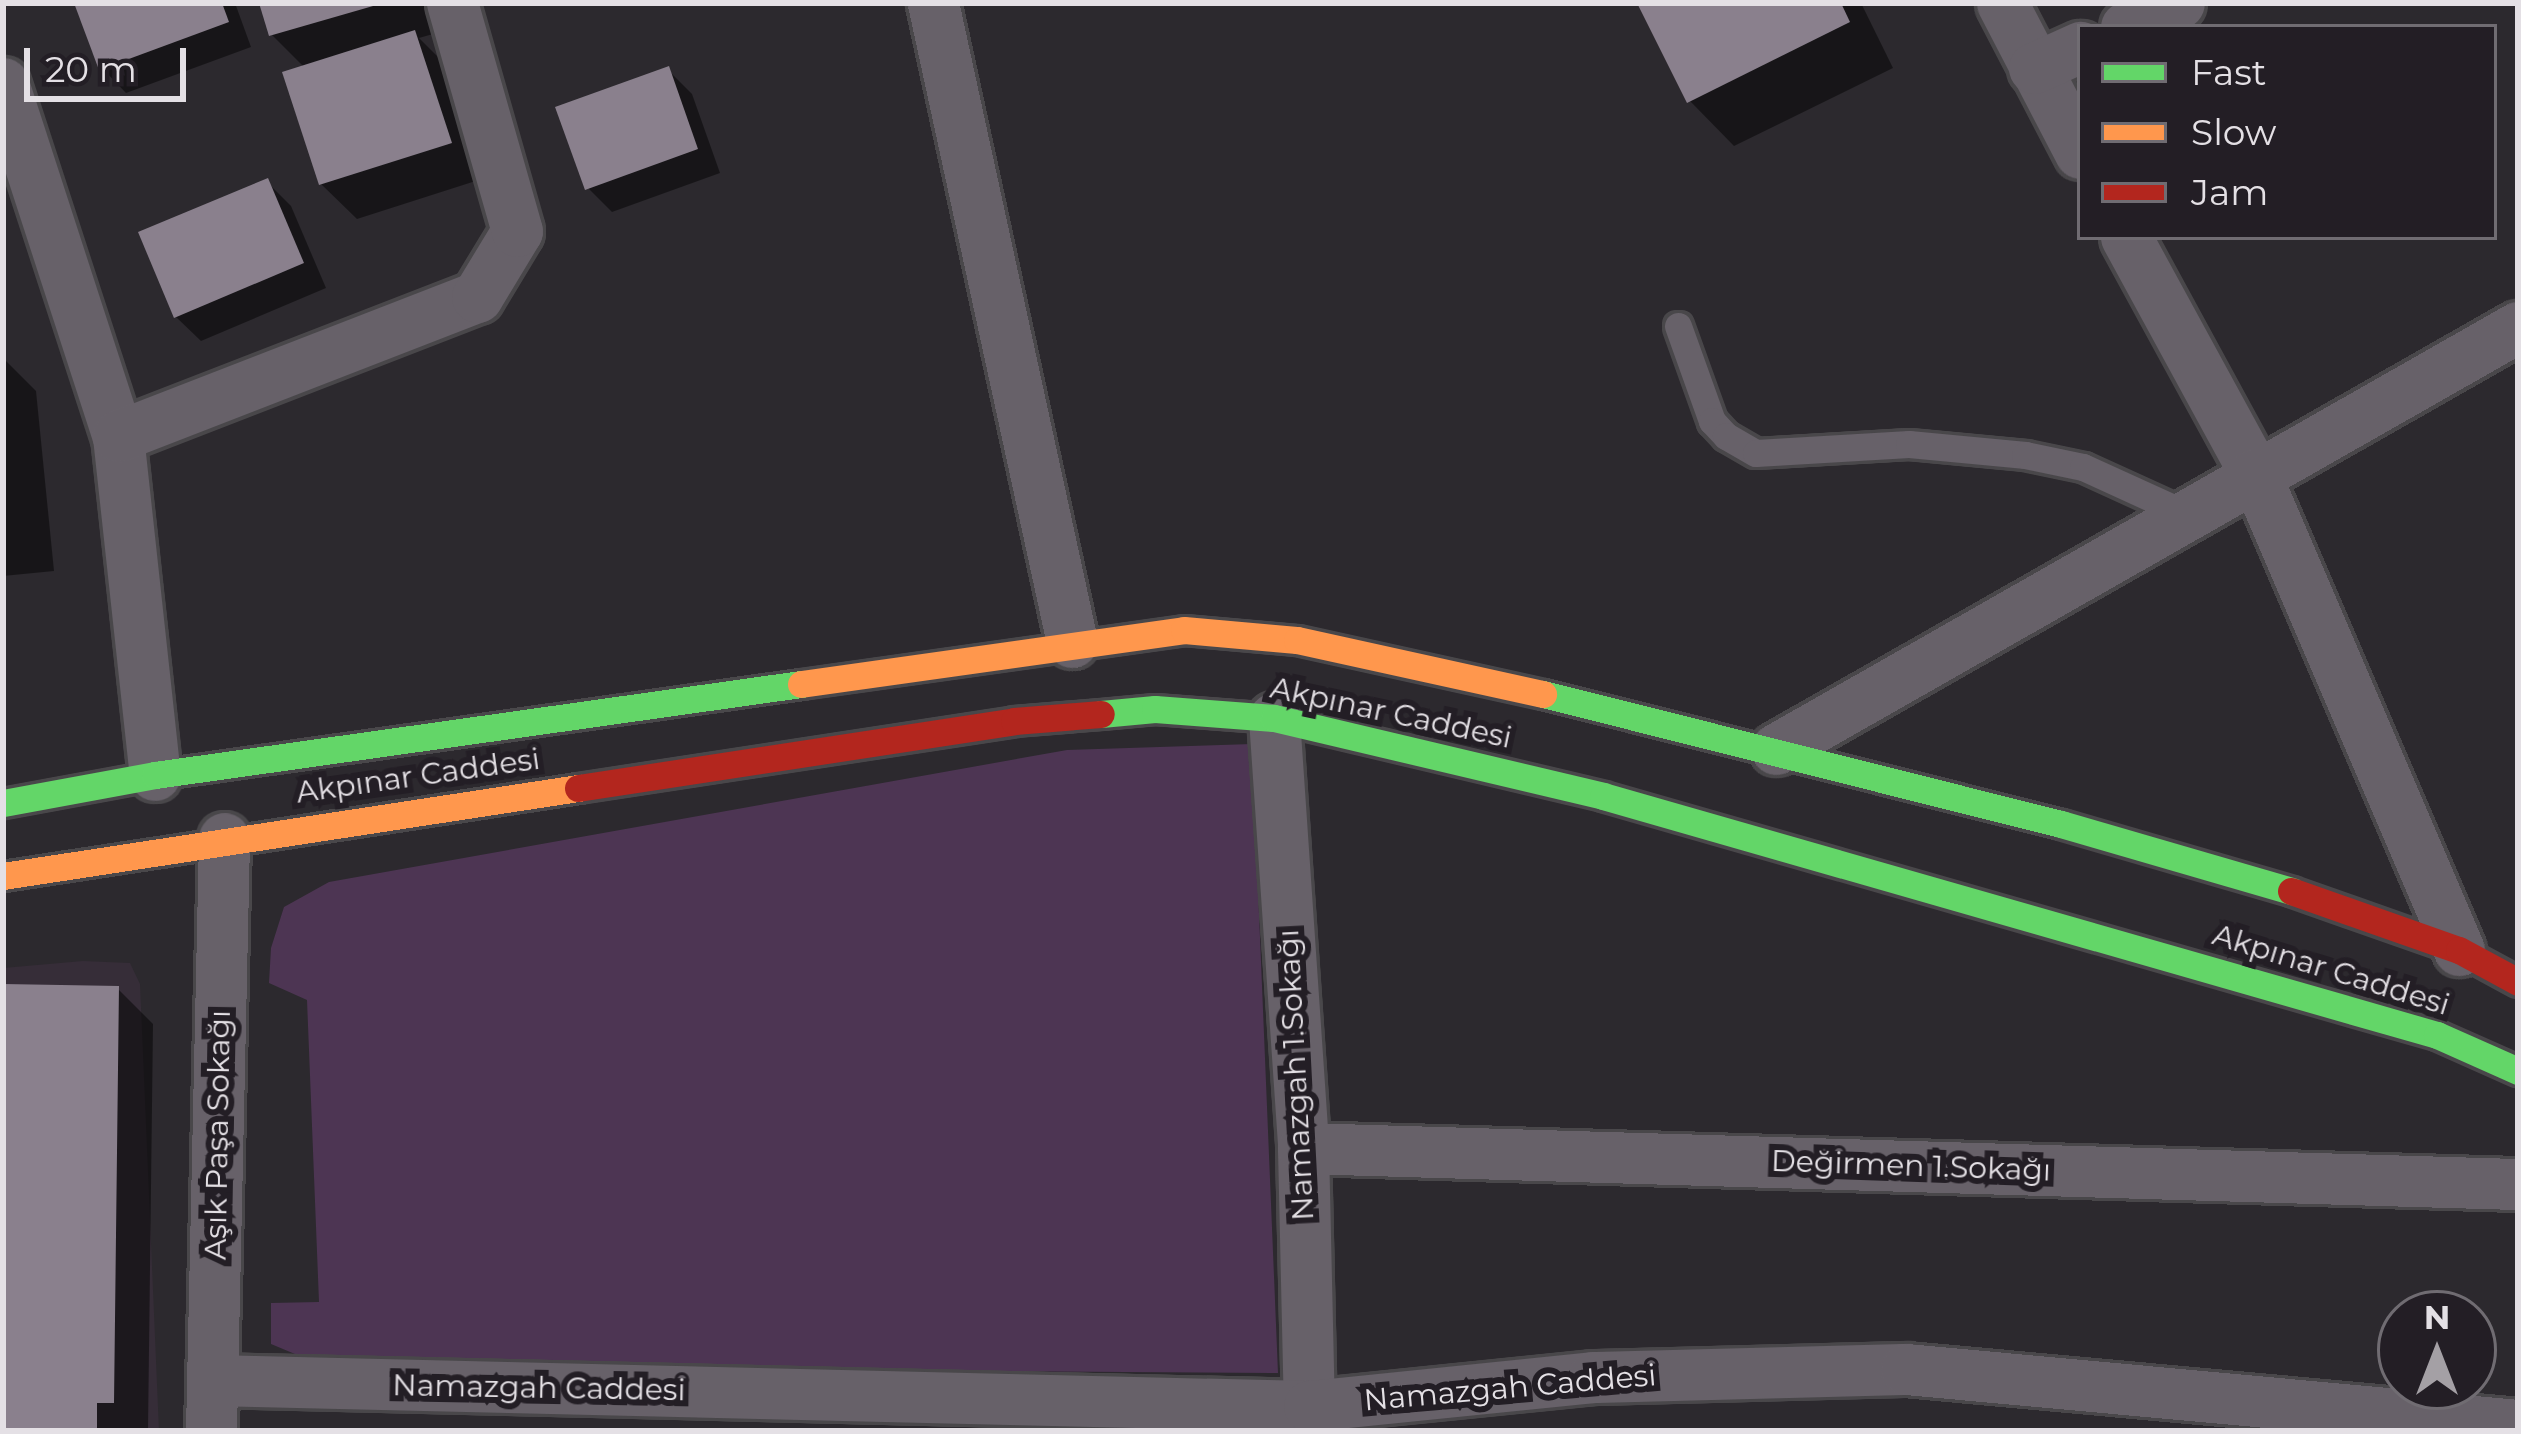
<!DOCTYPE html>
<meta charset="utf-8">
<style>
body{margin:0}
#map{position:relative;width:2521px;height:1434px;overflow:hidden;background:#2c292e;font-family:Montserrat,sans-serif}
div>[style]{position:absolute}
.built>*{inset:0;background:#362d38}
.green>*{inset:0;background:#4d3553}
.shadow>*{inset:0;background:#0007}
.building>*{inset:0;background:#8a808d}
.roads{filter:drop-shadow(3px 0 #49474a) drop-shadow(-3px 0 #49474a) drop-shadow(0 3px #49474a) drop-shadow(0 -3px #49474a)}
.lane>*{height:27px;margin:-13.5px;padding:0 13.5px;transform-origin:13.5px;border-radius:13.5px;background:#676169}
.street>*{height:51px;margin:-25.5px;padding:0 25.5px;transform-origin:25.5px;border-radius:25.5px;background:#676169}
.fast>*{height:27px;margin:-13.5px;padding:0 13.5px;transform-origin:13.5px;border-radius:13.5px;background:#63d668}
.slow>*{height:27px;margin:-13.5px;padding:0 13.5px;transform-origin:13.5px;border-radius:13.5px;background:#ff974d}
.jam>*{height:27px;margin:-13.5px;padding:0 13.5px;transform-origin:13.5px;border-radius:13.5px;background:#b3261e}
span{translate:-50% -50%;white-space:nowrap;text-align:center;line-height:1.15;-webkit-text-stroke:12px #231e25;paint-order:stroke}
.street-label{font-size:30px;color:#e4e0e5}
.frame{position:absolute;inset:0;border:6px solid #e4e0e5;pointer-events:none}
.legend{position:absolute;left:2077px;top:24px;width:420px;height:216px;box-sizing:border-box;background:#231e25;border:3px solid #706c72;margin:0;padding:15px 21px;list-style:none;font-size:36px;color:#e4e0e5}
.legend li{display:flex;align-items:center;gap:24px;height:60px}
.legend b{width:60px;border:3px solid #706c72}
.north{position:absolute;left:2377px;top:1290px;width:120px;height:120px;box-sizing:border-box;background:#231e25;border:3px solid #706c72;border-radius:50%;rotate:0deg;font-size:33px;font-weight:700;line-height:48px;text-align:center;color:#e4e0e5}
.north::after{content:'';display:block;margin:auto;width:42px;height:54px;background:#a4a0a5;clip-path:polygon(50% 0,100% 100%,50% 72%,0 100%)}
.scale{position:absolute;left:24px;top:48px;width:162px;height:54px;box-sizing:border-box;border:6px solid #e4e0e5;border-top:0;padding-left:15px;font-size:36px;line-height:42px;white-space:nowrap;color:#e4e0e5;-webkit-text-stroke:9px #231e25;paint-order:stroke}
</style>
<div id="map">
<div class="built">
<i style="clip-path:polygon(83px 961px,130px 963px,140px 984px,159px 1431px,3px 1431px,3px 968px)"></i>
</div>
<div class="green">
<i style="clip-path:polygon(1252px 744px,1278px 1373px,326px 1367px,271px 1344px,271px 1303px,319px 1302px,307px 1000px,269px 983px,271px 948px,284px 907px,329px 882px,1067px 750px)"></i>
</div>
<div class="shadow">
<i style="clip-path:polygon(77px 3px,235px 3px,251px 47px,126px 93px,102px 68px)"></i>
<i style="clip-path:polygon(262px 3px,424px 3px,433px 34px,419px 38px,450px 69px,485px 178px,357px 219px,321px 184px,305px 68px,271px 34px)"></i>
<i style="clip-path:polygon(1641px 3px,1861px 3px,1893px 68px,1734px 146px,1690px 101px)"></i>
<i style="clip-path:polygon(668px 70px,692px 94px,720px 173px,612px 212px,588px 188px)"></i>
<i style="clip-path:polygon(267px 182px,291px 206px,326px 288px,201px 341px,176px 317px)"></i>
<i style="clip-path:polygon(3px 358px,36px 391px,54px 571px,3px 576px)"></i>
<i style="clip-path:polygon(3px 987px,118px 989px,153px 1024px,148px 1431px,3px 1431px)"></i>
</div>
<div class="building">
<i style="clip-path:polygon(74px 3px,222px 3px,229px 22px,99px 70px)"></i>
<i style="clip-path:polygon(259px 3px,380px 3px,380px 4px,269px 36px)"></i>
<i style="clip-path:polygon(1637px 3px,1841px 3px,1850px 22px,1687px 103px)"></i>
<i style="clip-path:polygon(415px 30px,452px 143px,319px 185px,282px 72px)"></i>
<i style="clip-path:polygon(669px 66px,698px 149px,585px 190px,555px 107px)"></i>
<i style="clip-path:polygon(268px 178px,304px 263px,174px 318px,138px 232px)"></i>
<i style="clip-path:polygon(3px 984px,119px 986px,114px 1403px,97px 1403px,97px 1431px,3px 1431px)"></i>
</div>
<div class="roads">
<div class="lane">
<i style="left:1678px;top:326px;width:101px;rotate:70.3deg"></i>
<i style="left:1712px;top:421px;width:21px;rotate:47deg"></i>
<i style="left:1726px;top:436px;width:34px;rotate:30deg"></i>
<i style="left:1756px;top:453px;width:153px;rotate:-3.4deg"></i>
<i style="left:1909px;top:444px;width:117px;rotate:5.4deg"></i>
<i style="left:2025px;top:455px;width:59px;rotate:11.7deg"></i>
<i style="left:2083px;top:467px;width:113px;rotate:24.5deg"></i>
</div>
<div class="street">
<i style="left:933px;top:3px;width:654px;rotate:77.73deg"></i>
<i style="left:2002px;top:3px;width:169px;rotate:62.5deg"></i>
<i style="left:2126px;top:27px;width:58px;rotate:-24.4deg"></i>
<i style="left:2034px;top:68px;width:51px;rotate:-24.5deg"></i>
<i style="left:3px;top:83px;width:371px;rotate:72deg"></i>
<i style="left:118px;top:436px;width:341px;rotate:83.8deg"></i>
<i style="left:2126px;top:237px;width:270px;rotate:61.4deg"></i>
<i style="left:2255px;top:474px;width:518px;rotate:66.8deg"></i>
<i style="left:118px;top:436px;width:385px;rotate:-21.2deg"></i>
<i style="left:477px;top:297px;width:77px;rotate:-58.8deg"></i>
<i style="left:517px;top:231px;width:237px;rotate:-105.9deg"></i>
<i style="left:1274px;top:718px;width:431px;rotate:86.1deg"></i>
<i style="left:1303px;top:1148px;width:258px;rotate:88.7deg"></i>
<i style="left:1309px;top:1406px;width:27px;rotate:66deg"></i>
<i style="left:1776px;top:749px;width:854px;rotate:-29.63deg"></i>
<i style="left:1303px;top:1148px;width:1216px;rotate:1.7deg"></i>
<i style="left:212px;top:1380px;width:1097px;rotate:1.36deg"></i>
<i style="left:1309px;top:1406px;width:285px;rotate:-5.8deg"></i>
<i style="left:1593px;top:1377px;width:313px;rotate:-1.5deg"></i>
<i style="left:1906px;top:1369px;width:615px;rotate:5.23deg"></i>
<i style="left:211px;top:1431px;width:593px;rotate:-88.74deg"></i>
</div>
<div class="fast">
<i style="left:1543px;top:694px;width:534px;rotate:14.09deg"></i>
<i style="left:2061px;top:824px;width:240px;rotate:16.2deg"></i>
<i style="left:1101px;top:714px;width:54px;rotate:-5.3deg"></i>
<i style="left:1155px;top:709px;width:119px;rotate:4.3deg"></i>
<i style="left:1274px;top:718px;width:338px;rotate:13.3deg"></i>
<i style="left:1603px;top:796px;width:868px;rotate:15.99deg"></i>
<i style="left:2437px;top:1035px;width:89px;rotate:24deg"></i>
<i style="left:3px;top:803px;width:155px;rotate:-10.4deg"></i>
<i style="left:155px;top:775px;width:652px;rotate:-8.02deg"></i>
</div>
<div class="slow">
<i style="left:801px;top:684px;width:387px;rotate:-8deg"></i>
<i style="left:1184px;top:630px;width:113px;rotate:5.1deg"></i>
<i style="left:1297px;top:640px;width:252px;rotate:12.4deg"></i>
<i style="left:3px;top:876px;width:582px;rotate:-8.7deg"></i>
</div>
<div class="jam">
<i style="left:578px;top:788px;width:441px;rotate:-8.7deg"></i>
<i style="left:1014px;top:721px;width:87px;rotate:-4.6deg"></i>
<i style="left:2291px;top:891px;width:178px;rotate:19.4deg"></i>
<i style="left:2459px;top:950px;width:67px;rotate:28.5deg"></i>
</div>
</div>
<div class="street-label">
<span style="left:1391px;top:713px;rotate:12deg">Akpınar Caddesi</span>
<span style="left:418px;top:776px;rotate:-8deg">Akpınar Caddesi</span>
<span style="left:2331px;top:970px;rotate:17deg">Akpınar Caddesi</span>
<span style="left:1296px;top:1075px;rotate:-93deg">Namazgah 1.Sokağı</span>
<span style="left:218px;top:1135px;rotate:-89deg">Aşık Paşa Sokağı</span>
<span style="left:1911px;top:1166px;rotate:2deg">Değirmen 1.Sokağı</span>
<span style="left:539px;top:1388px;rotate:1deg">Namazgah Caddesi</span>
<span style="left:1510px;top:1388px;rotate:-5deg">Namazgah Caddesi</span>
</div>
<div class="frame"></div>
<ul class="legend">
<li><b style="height:15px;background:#63d668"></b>Fast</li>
<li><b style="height:15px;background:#ff974d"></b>Slow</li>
<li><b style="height:15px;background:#b3261e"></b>Jam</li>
</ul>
<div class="north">N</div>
<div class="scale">20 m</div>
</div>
